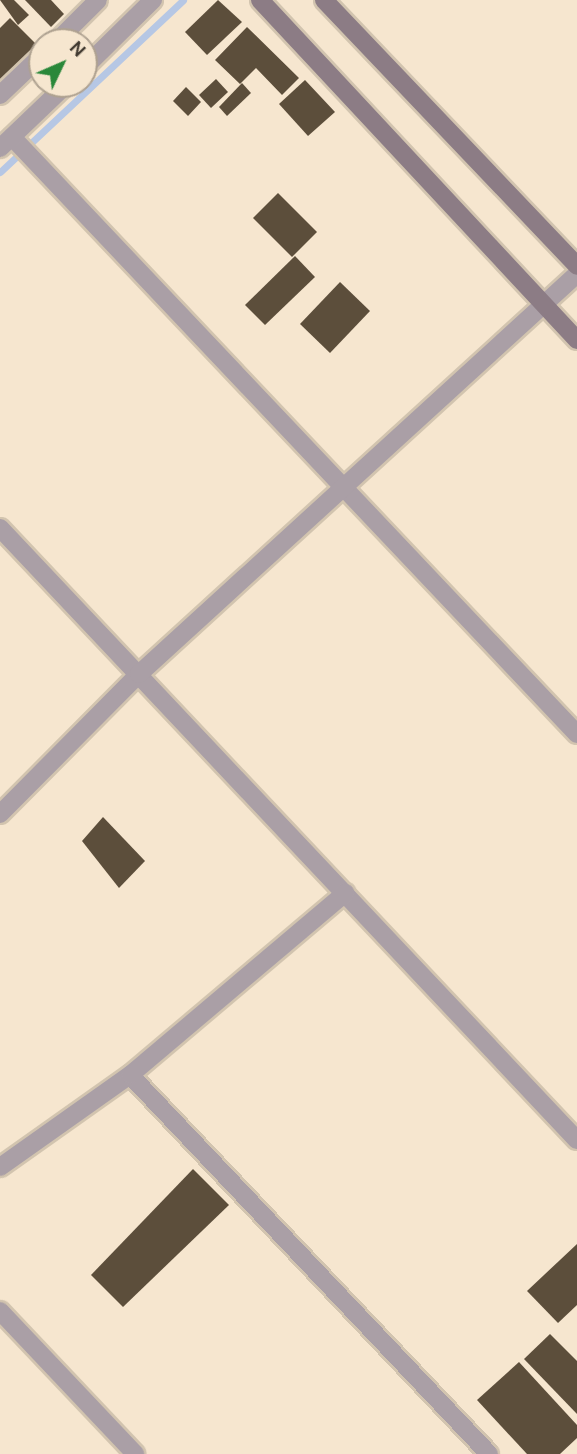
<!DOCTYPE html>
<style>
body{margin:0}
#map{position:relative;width:577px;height:1454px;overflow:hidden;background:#f6e6cf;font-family:Overpass,sans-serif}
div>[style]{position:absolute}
.stream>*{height:7px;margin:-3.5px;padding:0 3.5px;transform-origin:3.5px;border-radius:3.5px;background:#b6c7e4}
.building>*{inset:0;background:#5c4e3b}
.roads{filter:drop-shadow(2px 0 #d2c4af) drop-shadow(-2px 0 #d2c4af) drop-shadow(0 2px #d2c4af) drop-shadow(0 -2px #d2c4af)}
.street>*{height:18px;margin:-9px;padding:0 9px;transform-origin:9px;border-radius:9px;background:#aa9fa6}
.secondary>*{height:18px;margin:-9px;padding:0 9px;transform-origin:9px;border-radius:9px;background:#8c7c85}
span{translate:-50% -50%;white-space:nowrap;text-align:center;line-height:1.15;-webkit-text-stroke:7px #f6e6cf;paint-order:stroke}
.north{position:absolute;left:28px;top:28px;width:70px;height:70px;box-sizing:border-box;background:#f6e6cf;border:2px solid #aea190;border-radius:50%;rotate:46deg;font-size:19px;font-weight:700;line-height:28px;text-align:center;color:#413a31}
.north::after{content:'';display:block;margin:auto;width:24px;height:32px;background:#2a883a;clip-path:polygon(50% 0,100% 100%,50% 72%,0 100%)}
</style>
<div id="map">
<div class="stream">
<i style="left:0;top:172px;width:251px;rotate:-43.2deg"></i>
</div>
<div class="building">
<i style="clip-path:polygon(0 0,14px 0,29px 15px,18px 25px)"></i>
<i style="clip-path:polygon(25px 0,51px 0,64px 14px,51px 27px)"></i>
<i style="clip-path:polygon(218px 0,242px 22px,207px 55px,185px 32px)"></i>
<i style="clip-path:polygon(10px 18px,37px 45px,0 82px,0 28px)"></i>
<i style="clip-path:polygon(247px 27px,299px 78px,282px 95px,256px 68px,240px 84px,215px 60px)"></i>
<i style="clip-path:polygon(216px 79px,228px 92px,211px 108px,199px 95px)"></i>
<i style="clip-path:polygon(305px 80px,335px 112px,308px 136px,279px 104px)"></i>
<i style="clip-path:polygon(242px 83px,251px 93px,227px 116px,219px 107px)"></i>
<i style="clip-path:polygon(186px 87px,201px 102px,188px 116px,173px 101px)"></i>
<i style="clip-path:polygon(278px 193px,317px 232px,292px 257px,253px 218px)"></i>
<i style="clip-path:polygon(295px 256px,315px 277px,265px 325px,245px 305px)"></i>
<i style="clip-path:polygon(340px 282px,370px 311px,330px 353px,300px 324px)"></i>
<i style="clip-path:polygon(103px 817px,145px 861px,119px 888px,82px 841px)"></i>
<i style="clip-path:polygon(193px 1169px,229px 1205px,123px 1307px,91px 1275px)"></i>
<i style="clip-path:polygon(577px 1244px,577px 1305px,558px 1323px,527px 1291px)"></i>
<i style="clip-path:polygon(550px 1334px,577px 1361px,577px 1414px,524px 1359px)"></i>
<i style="clip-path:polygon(519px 1362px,577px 1425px,577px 1438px,560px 1454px,527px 1454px,477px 1400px)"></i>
</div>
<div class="roads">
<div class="street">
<i style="left:56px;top:42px;width:59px;rotate:-45deg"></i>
<i style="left:84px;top:68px;width:97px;rotate:-44.6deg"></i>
<i style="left:0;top:95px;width:58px;rotate:-43.6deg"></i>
<i style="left:12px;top:137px;width:822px;rotate:46.58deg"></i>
<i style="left:0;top:148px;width:93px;rotate:-43.7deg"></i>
<i style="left:0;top:528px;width:841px;rotate:46.69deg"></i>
<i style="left:0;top:814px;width:197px;rotate:-45.2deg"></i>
<i style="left:139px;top:674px;width:593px;rotate:-42.4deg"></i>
<i style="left:130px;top:1075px;width:522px;rotate:46.55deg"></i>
<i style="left:0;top:1167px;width:159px;rotate:-35.3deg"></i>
<i style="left:130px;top:1075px;width:282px;rotate:-40.2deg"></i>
<i style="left:0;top:1311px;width:197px;rotate:46.6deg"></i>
</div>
<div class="secondary">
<i style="left:260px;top:0;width:465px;rotate:47deg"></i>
<i style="left:324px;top:0;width:367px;rotate:46.4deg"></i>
</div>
</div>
<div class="north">N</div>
</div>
